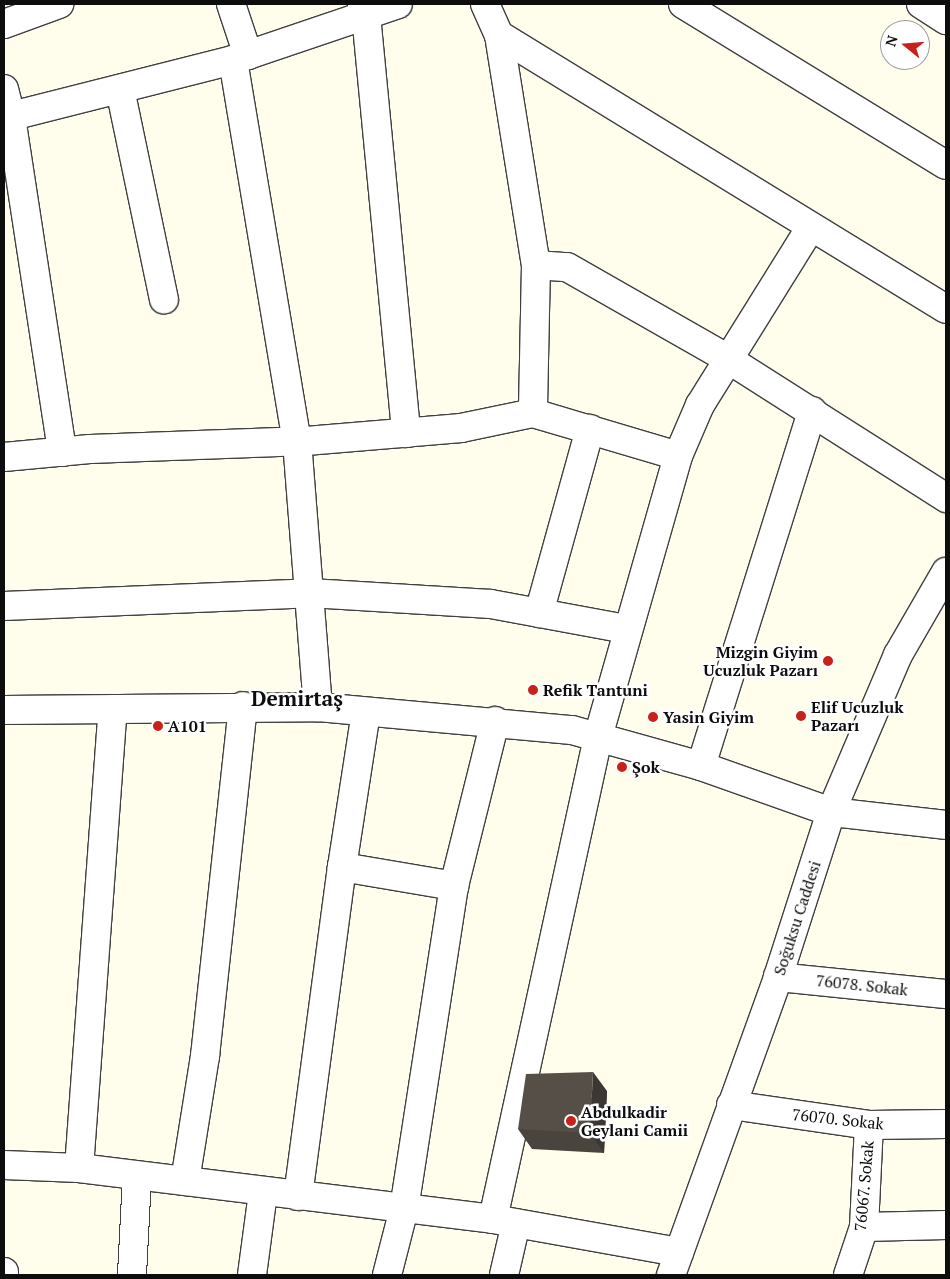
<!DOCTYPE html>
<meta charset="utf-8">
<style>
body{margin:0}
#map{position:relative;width:950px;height:1279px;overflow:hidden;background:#fffdec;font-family:"PT Serif",serif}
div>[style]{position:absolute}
.roads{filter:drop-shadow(1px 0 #404040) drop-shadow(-1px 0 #404040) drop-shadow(0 1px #404040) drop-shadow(0 -1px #404040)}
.minor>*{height:28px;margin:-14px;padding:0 14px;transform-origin:14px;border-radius:14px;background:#fff}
.tertiary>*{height:28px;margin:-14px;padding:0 14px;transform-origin:14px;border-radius:14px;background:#fff}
.wall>*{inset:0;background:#4a443e}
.shaded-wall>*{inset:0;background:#3c3732}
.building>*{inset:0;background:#564f48}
.dots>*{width:14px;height:14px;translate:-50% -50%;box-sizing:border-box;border:2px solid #fff;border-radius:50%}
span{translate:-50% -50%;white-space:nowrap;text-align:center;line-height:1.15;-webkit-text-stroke:5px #fff;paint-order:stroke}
.poi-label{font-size:16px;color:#0d0d0d;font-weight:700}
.right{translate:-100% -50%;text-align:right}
.left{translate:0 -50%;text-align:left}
.street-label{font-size:16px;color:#0d0d0d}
.district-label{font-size:21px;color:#0d0d0d;font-weight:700}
.frame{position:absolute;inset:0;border:5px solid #0d0d0d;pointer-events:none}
.north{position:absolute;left:880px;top:20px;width:50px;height:50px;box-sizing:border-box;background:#fff;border:1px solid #9e9e9e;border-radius:50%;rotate:287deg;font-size:14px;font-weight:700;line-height:20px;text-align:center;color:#0d0d0d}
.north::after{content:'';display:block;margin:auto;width:18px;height:22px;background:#c82119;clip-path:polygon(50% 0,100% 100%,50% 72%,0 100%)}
</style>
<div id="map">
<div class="roads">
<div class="minor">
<i style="left:231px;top:4px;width:54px;rotate:71.6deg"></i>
<i style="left:362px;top:4px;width:12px;rotate:70deg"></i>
<i style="left:366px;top:15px;width:420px;rotate:84.5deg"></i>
<i style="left:485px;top:4px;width:34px;rotate:66deg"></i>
<i style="left:499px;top:35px;width:233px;rotate:80.9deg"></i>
<i style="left:536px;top:265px;width:148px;rotate:91.2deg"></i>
<i style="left:683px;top:4px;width:308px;rotate:31.5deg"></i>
<i style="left:921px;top:4px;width:30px;rotate:33deg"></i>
<i style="left:4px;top:24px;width:59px;rotate:-20deg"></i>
<i style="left:499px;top:35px;width:524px;rotate:31.51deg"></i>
<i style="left:233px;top:60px;width:386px;rotate:80.5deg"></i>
<i style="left:297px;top:441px;width:267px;rotate:85.5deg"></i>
<i style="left:4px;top:89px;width:29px;rotate:76deg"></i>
<i style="left:11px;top:117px;width:339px;rotate:81.3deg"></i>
<i style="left:120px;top:89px;width:215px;rotate:78.2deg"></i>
<i style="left:4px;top:118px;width:236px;rotate:-14.2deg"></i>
<i style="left:233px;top:60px;width:174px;rotate:-18.7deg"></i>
<i style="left:536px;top:265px;width:31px;rotate:4deg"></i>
<i style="left:567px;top:267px;width:185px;rotate:29.7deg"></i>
<i style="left:728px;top:359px;width:259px;rotate:32.5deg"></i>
<i style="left:4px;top:457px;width:86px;rotate:-5.3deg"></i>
<i style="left:90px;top:449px;width:216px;rotate:-2.1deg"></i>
<i style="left:306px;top:441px;width:156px;rotate:-4.8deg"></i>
<i style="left:461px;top:428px;width:74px;rotate:-11.8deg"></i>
<i style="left:533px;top:413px;width:151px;rotate:16.5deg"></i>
<i style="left:4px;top:606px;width:306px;rotate:-2.4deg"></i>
<i style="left:310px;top:593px;width:181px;rotate:3.5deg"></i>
<i style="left:491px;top:604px;width:137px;rotate:10.5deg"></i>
<i style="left:539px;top:613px;width:191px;rotate:-74.5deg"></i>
<i style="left:4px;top:710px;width:314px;rotate:-0.5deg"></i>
<i style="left:318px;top:707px;width:255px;rotate:5.2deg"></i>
<i style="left:572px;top:730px;width:134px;rotate:15.6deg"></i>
<i style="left:701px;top:766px;width:138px;rotate:19.5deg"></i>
<i style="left:831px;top:812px;width:116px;rotate:6.4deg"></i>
<i style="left:701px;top:766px;width:372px;rotate:-72.6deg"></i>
<i style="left:342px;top:867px;width:114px;rotate:9.6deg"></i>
<i style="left:778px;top:977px;width:169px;rotate:5.8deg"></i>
<i style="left:731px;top:1105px;width:139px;rotate:8.2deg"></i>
<i style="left:869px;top:1125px;width:77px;rotate:-0.7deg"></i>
<i style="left:4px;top:1165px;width:75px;rotate:2.3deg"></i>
<i style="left:79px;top:1168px;width:417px;rotate:7deg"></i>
<i style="left:493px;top:1219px;width:189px;rotate:10.1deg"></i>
<i style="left:79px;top:1168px;width:460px;rotate:-85.8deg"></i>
<i style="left:185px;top:1181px;width:127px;rotate:-80.9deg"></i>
<i style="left:205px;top:1056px;width:352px;rotate:-83.8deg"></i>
<i style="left:298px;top:1196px;width:332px;rotate:-82.4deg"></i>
<i style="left:342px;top:867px;width:157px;rotate:-81.2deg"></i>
<i style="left:493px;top:1219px;width:493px;rotate:-77.7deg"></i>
<i style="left:598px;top:737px;width:292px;rotate:-74.1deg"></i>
<i style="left:678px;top:456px;width:56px;rotate:-66.7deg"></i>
<i style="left:700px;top:405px;width:208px;rotate:-58.1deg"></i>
<i style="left:864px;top:1227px;width:82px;rotate:-1.4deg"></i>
<i style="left:4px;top:1272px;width:3px;rotate:90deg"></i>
<i style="left:132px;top:1275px;width:98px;rotate:-87.1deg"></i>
<i style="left:252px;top:1275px;width:83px;rotate:-82.4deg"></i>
<i style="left:387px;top:1275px;width:68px;rotate:-75.6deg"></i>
<i style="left:404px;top:1209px;width:327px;rotate:-81.2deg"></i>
<i style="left:454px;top:886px;width:170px;rotate:-76deg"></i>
<i style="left:504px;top:1275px;width:53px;rotate:-77deg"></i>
<i style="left:848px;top:1275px;width:51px;rotate:-71.6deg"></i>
<i style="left:864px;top:1227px;width:102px;rotate:-87.2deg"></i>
</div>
<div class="tertiary">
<i style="left:671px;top:1275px;width:317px;rotate:-70.2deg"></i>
<i style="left:778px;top:977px;width:173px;rotate:-72.2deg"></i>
<i style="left:831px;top:812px;width:171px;rotate:-66.9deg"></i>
<i style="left:898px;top:655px;width:96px;rotate:-60deg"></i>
</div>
</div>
<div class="wall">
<i style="clip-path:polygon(607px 1091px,604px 1153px,532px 1149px,518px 1129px)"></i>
</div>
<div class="shaded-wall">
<i style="clip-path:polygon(593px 1072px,607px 1091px,604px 1153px,590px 1133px)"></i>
</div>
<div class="building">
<i style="clip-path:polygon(593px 1072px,590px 1133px,518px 1129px,526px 1074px)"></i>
</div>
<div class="dots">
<i style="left:828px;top:661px;background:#c82119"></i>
<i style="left:533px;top:690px;background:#c82119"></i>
<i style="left:801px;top:716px;background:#c82119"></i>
<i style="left:653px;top:717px;background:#c82119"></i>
<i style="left:158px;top:726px;background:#c82119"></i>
<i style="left:622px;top:767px;background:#c82119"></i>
<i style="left:571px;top:1121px;background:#c82119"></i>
</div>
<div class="poi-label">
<span class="right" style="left:818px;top:661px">Mizgin Giyim<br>Ucuzluk Pazarı</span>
<span class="left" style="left:543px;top:690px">Refik Tantuni</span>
<span class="left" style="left:811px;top:716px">Elif Ucuzluk<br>Pazarı</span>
<span class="left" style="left:663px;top:717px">Yasin Giyim</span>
<span class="left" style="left:168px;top:726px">A101</span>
<span class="left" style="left:632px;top:767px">Şok</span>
<span class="left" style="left:581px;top:1121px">Abdulkadir<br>Geylani Camii</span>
</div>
<div class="street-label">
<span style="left:797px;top:918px;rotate:-72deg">Soğuksu Caddesi</span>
<span style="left:862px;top:985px;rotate:6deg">76078. Sokak</span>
<span style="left:838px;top:1119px;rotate:6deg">76070. Sokak</span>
<span style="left:864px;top:1186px;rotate:-85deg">76067. Sokak</span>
</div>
<div class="district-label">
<span style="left:297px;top:698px">Demirtaş</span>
</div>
<div class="frame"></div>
<div class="north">N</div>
</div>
